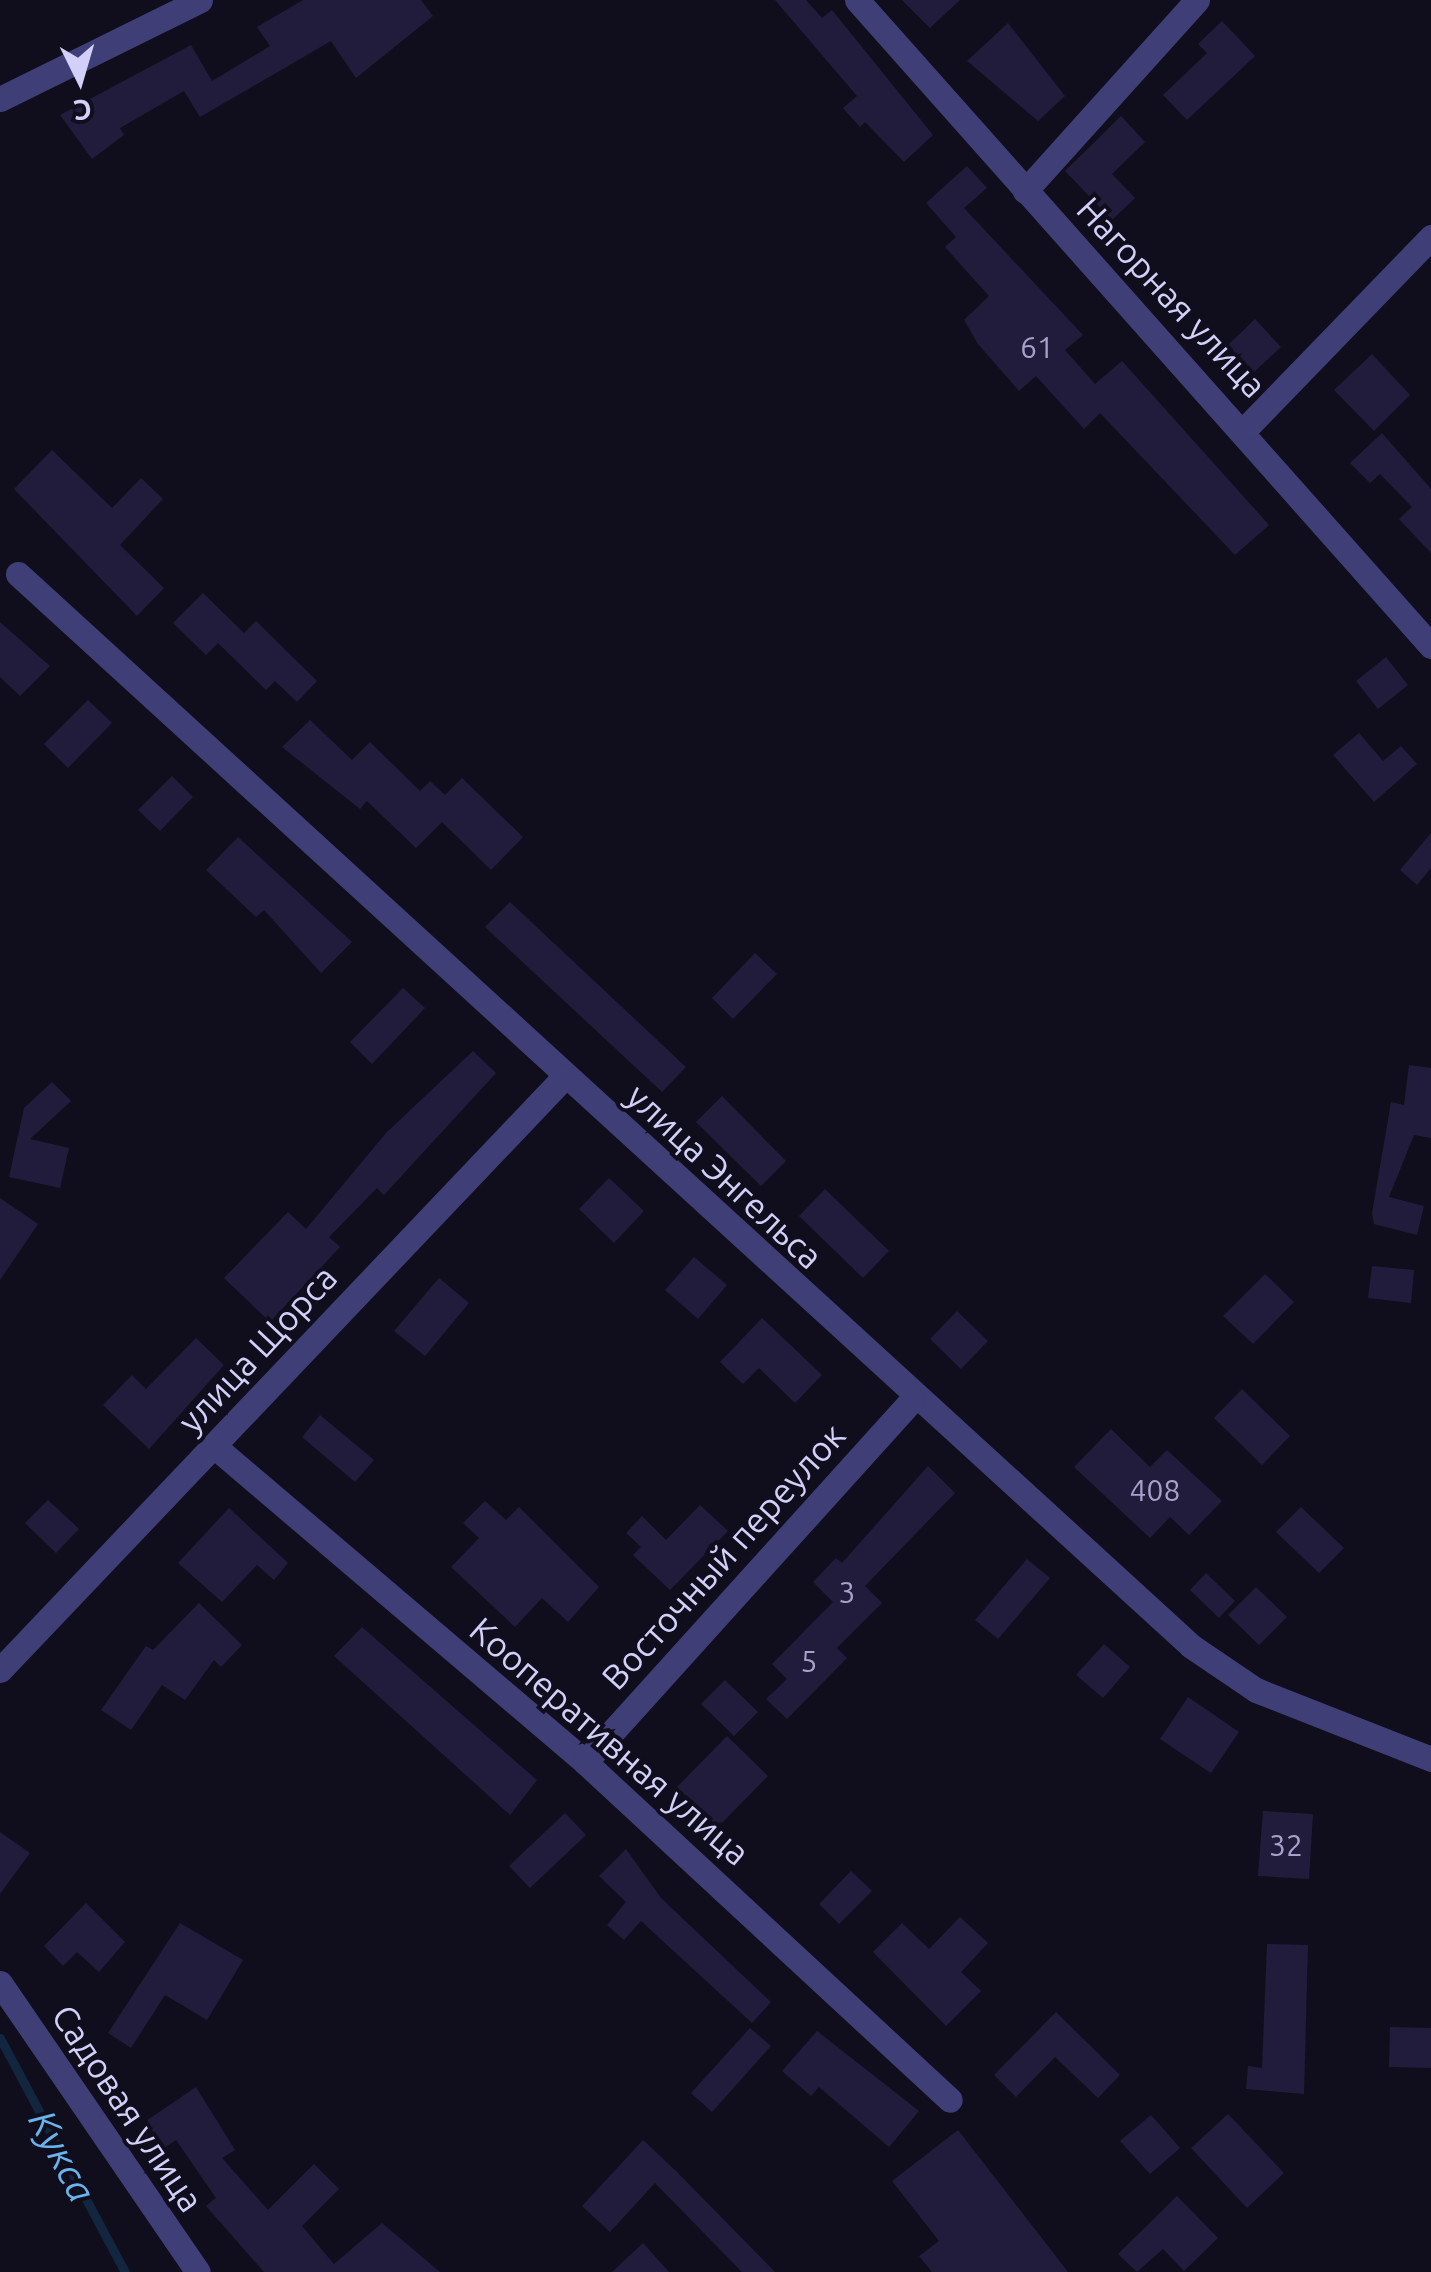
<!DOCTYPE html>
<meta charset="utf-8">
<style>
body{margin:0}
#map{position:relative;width:1431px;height:2272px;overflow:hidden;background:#100e1c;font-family:Ubuntu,sans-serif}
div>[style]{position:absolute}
.stream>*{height:9px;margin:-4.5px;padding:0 4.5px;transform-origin:4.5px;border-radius:4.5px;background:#132640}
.building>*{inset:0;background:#211c3b}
.minor>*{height:25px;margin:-12.5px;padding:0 12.5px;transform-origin:12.5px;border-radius:12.5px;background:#3f3e76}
span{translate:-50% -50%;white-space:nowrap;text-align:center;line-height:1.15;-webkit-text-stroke:8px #100e1c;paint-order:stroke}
.number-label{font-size:30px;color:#a6a2ca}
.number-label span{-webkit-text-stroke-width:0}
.street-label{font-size:35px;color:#d2cff9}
.water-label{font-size:38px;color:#69b4ed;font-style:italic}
.north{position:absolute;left:30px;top:30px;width:100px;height:100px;-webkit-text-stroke:8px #100e1c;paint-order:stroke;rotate:175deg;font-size:28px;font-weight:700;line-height:40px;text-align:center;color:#d2cff9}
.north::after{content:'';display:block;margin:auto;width:35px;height:45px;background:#d2cff9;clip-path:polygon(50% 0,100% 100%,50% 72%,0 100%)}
</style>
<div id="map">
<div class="stream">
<i style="left:0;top:2038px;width:265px;rotate:61.9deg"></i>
</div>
<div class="building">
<i style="clip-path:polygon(303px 0,421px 0,433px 16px,356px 78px,331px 41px,200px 117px,184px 91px,120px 128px,124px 135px,92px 159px,60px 115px,191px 45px,212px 81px,270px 46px,257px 27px)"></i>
<i style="clip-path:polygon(775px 0,806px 0,822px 18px,832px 10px,933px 135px,904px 162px,865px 122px,860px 127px,843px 108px,857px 96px)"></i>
<i style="clip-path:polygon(902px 0,960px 0,930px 28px)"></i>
<i style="clip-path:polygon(1222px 21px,1255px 56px,1187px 120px,1163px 95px,1207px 53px,1198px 44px)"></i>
<i style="clip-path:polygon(1008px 23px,1065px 96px,1038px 121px,967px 61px)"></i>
<i style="clip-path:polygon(1121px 116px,1145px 142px,1112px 174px,1135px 198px,1112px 220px,1065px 171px)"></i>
<i style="clip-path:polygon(967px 166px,987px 188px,964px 208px,1083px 335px,1065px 350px,1095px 384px,1122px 361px,1269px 525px,1235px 555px,1100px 413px,1084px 429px,1036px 376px,1019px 391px,978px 344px,964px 320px,989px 296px,945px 247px,956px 237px,926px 203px)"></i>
<i style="clip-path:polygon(1255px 319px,1281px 347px,1254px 372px,1228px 345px)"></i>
<i style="clip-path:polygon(1372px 354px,1410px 395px,1374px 431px,1334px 390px)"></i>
<i style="clip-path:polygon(1382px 433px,1431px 489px,1431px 553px,1399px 519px,1412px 507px,1380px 474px,1370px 483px,1350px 463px)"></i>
<i style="clip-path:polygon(52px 450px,112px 508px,141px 478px,163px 499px,120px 545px,164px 588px,137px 616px,14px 489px)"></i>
<i style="clip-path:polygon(203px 593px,244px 633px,256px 621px,317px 681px,297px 702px,275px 681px,266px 690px,218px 643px,206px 655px,173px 623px)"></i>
<i style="clip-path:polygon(0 622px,50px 666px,20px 696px,0 677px)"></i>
<i style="clip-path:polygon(1386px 657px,1408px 685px,1378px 709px,1356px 681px)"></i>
<i style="clip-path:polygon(88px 700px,112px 723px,68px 768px,44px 744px)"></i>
<i style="clip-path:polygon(310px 720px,352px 760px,370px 742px,420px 791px,430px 781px,445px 795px,462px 778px,523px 837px,491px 870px,442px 822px,416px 848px,367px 801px,360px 809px,282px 747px)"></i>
<i style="clip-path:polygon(1359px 733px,1383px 761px,1401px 746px,1417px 764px,1374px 802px,1333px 755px)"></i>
<i style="clip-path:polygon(172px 776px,193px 797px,160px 831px,138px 810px)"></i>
<i style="clip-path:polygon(1431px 833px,1431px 868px,1417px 885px,1400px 870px)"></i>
<i style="clip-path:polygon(238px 837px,352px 942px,321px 973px,264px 910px,256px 917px,206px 870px)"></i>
<i style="clip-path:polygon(510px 902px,686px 1067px,662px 1092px,485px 927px)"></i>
<i style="clip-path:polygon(755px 953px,777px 974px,733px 1019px,712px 998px)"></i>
<i style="clip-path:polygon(403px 988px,425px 1008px,372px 1064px,350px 1042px)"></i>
<i style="clip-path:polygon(473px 1051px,496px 1073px,384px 1195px,377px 1188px,329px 1237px,340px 1247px,270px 1322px,224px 1278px,288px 1212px,306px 1229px,386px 1133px)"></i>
<i style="clip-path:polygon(1409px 1065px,1431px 1068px,1431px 1138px,1414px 1135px,1389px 1197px,1424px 1206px,1417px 1235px,1374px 1224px,1372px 1213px,1391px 1102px,1404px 1105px)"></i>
<i style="clip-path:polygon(52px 1082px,71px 1101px,30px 1139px,69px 1148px,60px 1188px,9px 1177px,24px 1108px)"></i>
<i style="clip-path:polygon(722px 1096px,786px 1161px,761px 1186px,696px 1122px)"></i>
<i style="clip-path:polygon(609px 1178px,644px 1211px,614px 1243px,579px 1209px)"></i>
<i style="clip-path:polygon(825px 1189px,889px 1251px,863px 1278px,799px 1216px)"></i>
<i style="clip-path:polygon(0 1198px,38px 1224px,0 1280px)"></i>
<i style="clip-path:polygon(694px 1257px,727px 1285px,698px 1319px,665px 1290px)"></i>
<i style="clip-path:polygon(1372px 1266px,1414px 1270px,1411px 1303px,1368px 1298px)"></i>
<i style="clip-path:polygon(1265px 1274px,1294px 1302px,1253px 1344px,1223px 1316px)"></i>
<i style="clip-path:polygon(439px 1278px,469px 1303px,425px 1356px,394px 1331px)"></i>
<i style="clip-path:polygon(957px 1311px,988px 1341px,961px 1369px,930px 1339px)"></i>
<i style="clip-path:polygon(762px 1318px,822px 1375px,795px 1403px,759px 1368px,743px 1384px,720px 1362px)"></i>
<i style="clip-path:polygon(196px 1338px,224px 1365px,149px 1449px,103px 1405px,132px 1375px,146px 1389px)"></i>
<i style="clip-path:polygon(1242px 1389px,1290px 1436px,1262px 1465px,1214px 1418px)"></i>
<i style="clip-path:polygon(320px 1415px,374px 1460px,355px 1482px,302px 1437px)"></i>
<i style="clip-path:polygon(1111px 1429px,1150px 1467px,1167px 1450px,1222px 1501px,1189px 1535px,1170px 1517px,1150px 1538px,1074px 1467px)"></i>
<i style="clip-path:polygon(928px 1466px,955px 1493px,865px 1586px,882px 1603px,837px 1648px,847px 1658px,787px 1719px,766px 1699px,787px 1679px,772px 1664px,833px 1602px,813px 1582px,836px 1558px,842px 1563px)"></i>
<i style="clip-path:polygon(48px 1500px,79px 1529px,56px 1553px,25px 1523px)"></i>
<i style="clip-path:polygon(485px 1501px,506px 1520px,519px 1507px,599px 1587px,568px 1622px,542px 1598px,515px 1627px,451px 1567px,479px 1538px,463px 1523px)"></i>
<i style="clip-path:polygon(700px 1505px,728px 1531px,670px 1590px,633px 1555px,641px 1547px,626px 1533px,642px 1516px,666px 1540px)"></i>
<i style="clip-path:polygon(1301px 1507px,1344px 1548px,1319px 1573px,1276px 1532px)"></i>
<i style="clip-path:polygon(229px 1508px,288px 1563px,274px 1580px,257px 1565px,222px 1602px,178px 1563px)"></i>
<i style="clip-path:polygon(1027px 1559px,1050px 1578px,998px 1639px,975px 1620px)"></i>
<i style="clip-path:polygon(1206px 1573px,1235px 1601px,1219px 1618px,1190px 1590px)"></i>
<i style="clip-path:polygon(1256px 1587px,1287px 1617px,1259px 1645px,1228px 1615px)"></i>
<i style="clip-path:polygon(199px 1603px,242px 1645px,221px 1667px,214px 1660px,185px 1700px,162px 1685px,131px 1730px,101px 1710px,146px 1646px,153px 1650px)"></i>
<i style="clip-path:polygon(362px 1627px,537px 1780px,510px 1815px,334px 1656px)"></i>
<i style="clip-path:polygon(1104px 1644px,1130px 1667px,1103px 1698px,1076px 1675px)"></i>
<i style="clip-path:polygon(725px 1680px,758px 1712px,734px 1736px,701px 1704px)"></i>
<i style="clip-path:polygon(1188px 1697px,1239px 1732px,1211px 1773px,1160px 1739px)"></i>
<i style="clip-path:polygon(727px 1736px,768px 1776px,718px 1827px,677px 1787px)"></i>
<i style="clip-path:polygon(1263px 1811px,1313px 1814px,1309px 1879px,1258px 1876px)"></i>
<i style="clip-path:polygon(565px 1813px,586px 1835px,530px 1888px,509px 1866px)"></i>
<i style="clip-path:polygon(0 1832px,30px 1853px,0 1894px)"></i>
<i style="clip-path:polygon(626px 1849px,661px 1898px,771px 2002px,752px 2023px,641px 1921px,624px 1940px,607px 1925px,626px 1902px,599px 1876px)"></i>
<i style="clip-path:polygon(851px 1871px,872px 1891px,839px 1924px,819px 1904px)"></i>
<i style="clip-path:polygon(86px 1903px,125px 1942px,99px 1972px,77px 1952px,63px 1966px,44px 1946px)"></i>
<i style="clip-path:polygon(960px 1917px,988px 1943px,961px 1972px,981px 1991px,946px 2026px,873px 1952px,902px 1923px,929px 1949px)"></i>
<i style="clip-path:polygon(180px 1923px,243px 1960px,207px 2020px,165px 1995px,131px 2048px,108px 2033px)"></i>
<i style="clip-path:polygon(1267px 1944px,1308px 1945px,1304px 2094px,1246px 2089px,1248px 2066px,1262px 2068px)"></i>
<i style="clip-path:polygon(1056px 2012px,1120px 2075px,1098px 2098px,1055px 2057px,1016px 2097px,994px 2075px)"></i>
<i style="clip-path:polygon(1390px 2027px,1431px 2028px,1431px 2068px,1389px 2067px)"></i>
<i style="clip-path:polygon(750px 2028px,771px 2046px,712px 2112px,691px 2093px)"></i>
<i style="clip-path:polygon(817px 2031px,919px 2111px,889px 2147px,819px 2087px,811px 2096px,782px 2071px)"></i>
<i style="clip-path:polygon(196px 2087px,235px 2150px,222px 2158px,268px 2210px,314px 2164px,339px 2189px,302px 2226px,334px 2264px,382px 2223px,440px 2272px,264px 2272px,206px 2206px,216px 2198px,176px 2140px,164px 2148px,146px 2121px)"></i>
<i style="clip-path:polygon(1228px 2114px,1284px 2173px,1247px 2208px,1191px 2148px)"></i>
<i style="clip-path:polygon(1151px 2115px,1180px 2148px,1150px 2174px,1120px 2141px)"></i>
<i style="clip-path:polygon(958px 2130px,1068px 2272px,932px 2272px,919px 2256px,939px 2241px,892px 2181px)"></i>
<i style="clip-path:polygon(643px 2140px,676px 2171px,775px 2272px,742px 2272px,655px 2183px,610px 2232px,582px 2206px)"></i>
<i style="clip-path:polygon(1177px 2196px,1218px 2238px,1184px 2271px,1163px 2249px,1137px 2272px,1118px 2254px)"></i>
<i style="clip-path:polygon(643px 2243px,669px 2272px,612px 2272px)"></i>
</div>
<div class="minor">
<i style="left:857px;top:0;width:864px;rotate:48.38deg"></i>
<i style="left:0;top:99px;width:223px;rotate:-26.3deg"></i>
<i style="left:1025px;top:191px;width:257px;rotate:-48deg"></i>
<i style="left:1246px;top:428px;width:266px;rotate:-45.9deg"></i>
<i style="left:18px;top:574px;width:1589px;rotate:42.42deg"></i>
<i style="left:1191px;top:1646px;width:78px;rotate:34.1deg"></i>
<i style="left:1256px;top:1690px;width:188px;rotate:21.5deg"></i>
<i style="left:214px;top:1446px;width:487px;rotate:40.4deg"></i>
<i style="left:585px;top:1762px;width:497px;rotate:42.8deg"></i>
<i style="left:0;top:1670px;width:820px;rotate:-46.43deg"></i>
<i style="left:585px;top:1762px;width:489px;rotate:-47.9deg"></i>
<i style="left:0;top:1983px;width:350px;rotate:55.6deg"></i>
</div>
<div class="number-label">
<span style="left:1037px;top:347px">61</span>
<span style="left:1155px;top:1490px">408</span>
<span style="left:847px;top:1592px">3</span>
<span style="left:809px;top:1661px">5</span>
<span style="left:1286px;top:1845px">32</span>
</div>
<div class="street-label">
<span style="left:1172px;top:297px;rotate:47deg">Нагорная улица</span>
<span style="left:725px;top:1176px;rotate:43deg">улица Энгельса</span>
<span style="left:257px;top:1349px;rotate:-47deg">улица Щорса</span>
<span style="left:723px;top:1556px;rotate:-48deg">Восточный переулок</span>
<span style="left:610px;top:1741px;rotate:41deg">Кооперативная улица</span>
<span style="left:128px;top:2108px;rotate:56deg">Садовая улица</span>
</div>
<div class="water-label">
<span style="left:62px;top:2156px;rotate:62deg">Кукса</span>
</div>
<div class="north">С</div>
</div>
